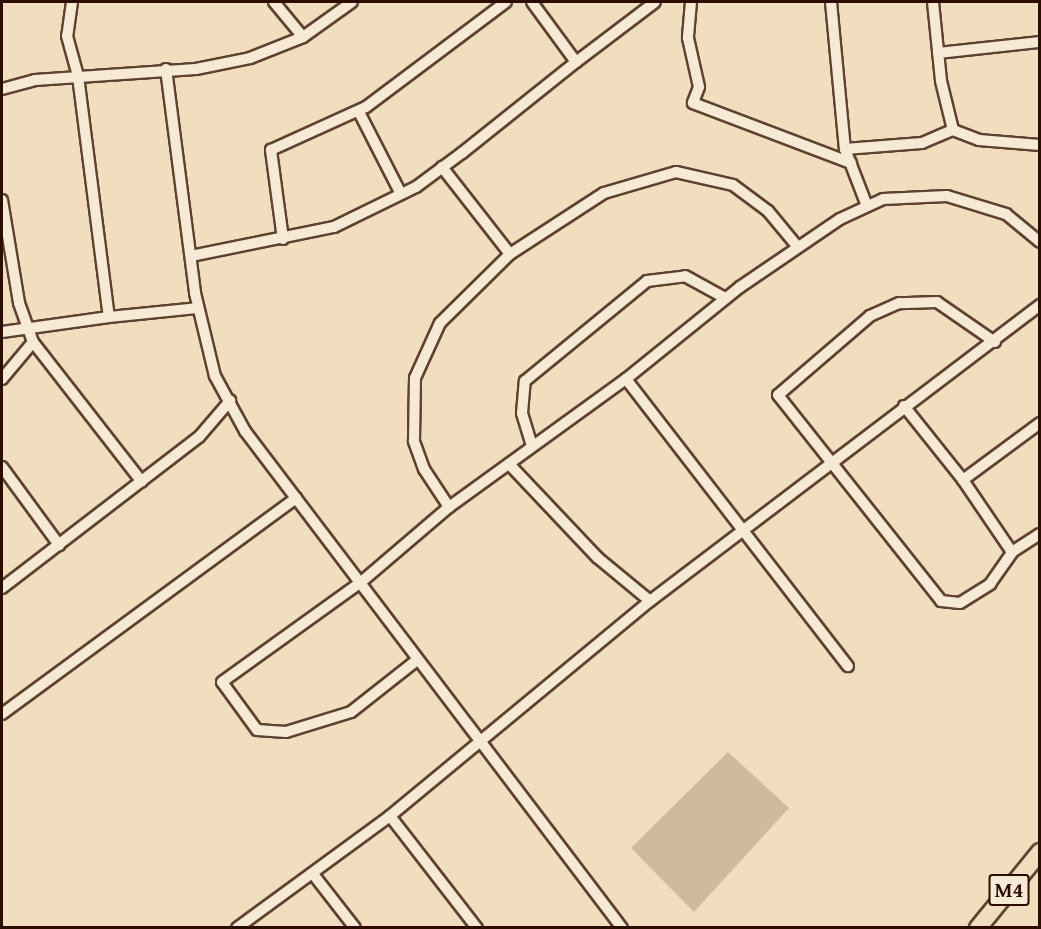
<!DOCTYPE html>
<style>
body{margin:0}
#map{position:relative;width:1041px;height:929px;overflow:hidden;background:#f1debe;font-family:"Gentium Book Plus",serif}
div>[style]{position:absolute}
.green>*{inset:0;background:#d0ba9e}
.roads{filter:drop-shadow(2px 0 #5e4130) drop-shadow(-2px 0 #5e4130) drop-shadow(0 2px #5e4130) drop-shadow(0 -2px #5e4130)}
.minor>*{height:10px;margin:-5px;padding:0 5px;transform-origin:5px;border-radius:5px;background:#f6ead5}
.primary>*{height:16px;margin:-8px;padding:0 8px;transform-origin:8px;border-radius:8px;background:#f1debe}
span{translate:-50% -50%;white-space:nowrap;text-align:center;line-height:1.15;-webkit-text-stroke:5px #f6ead5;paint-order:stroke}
.shield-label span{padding:2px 4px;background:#f6ead5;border:2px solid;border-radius:4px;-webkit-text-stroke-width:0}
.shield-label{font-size:21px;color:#2d0d00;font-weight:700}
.frame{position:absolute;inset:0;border:3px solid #2d0d00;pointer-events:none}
</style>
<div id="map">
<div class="green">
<i style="clip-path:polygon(728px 752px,789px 808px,694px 912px,631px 848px)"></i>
</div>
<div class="roads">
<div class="minor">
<i style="left:72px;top:2px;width:34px;rotate:98deg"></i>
<i style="left:67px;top:36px;width:41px;rotate:74.6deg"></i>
<i style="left:78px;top:76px;width:243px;rotate:82.7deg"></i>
<i style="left:109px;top:317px;width:88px;rotate:-5.8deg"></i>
<i style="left:274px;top:2px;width:45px;rotate:50.4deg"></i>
<i style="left:691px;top:2px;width:36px;rotate:95deg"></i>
<i style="left:688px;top:38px;width:50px;rotate:77.3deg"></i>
<i style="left:699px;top:87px;width:17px;rotate:111deg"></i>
<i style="left:693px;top:103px;width:169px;rotate:20.8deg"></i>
<i style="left:831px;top:2px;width:148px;rotate:84.6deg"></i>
<i style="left:845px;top:149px;width:61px;rotate:68.9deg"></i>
<i style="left:933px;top:2px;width:79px;rotate:84.2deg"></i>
<i style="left:941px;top:81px;width:50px;rotate:76.2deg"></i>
<i style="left:953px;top:130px;width:28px;rotate:21deg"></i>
<i style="left:979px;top:140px;width:61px;rotate:4.7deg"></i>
<i style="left:938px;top:53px;width:103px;rotate:-6.2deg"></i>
<i style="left:576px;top:62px;width:99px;rotate:-37.2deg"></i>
<i style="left:166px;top:69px;width:226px;rotate:82.6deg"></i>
<i style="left:195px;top:293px;width:85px;rotate:76.5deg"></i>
<i style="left:215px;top:376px;width:63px;rotate:61.4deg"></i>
<i style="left:245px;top:431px;width:624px;rotate:52.82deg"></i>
<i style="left:2px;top:89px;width:34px;rotate:-15deg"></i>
<i style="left:35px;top:80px;width:161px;rotate:-3.9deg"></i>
<i style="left:196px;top:69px;width:55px;rotate:-11.5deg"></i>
<i style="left:250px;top:58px;width:57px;rotate:-21.6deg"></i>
<i style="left:303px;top:37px;width:60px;rotate:-35.5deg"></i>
<i style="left:359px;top:112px;width:92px;rotate:62.9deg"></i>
<i style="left:845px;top:149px;width:77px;rotate:-4.5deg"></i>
<i style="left:922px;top:143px;width:34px;rotate:-23deg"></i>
<i style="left:442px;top:167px;width:110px;rotate:52deg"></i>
<i style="left:2px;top:200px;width:104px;rotate:80.6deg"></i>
<i style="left:19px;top:303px;width:41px;rotate:70.3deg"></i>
<i style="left:33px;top:342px;width:177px;rotate:52.1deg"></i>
<i style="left:283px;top:239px;width:90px;rotate:-97.7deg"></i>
<i style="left:271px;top:150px;width:104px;rotate:-24.4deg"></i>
<i style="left:366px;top:107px;width:175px;rotate:-36.9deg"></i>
<i style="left:191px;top:256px;width:146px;rotate:-11.5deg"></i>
<i style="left:334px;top:227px;width:91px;rotate:-26deg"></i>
<i style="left:416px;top:187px;width:57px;rotate:-36.5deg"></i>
<i style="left:462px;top:153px;width:146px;rotate:-38.6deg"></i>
<i style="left:576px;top:62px;width:74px;rotate:-126.3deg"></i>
<i style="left:2px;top:332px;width:108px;rotate:-8deg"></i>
<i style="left:995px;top:342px;width:70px;rotate:-145.4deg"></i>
<i style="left:937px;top:302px;width:38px;rotate:178deg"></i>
<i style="left:899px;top:303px;width:32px;rotate:156deg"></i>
<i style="left:870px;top:316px;width:121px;rotate:139.3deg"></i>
<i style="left:778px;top:395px;width:263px;rotate:51.6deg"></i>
<i style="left:941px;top:601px;width:19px;rotate:6deg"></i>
<i style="left:960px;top:603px;width:36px;rotate:-32deg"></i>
<i style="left:990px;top:584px;width:39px;rotate:-55deg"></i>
<i style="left:2px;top:379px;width:48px;rotate:-50deg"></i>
<i style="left:626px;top:379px;width:363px;rotate:52.3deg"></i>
<i style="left:904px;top:406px;width:95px;rotate:51.4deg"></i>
<i style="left:1040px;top:423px;width:96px;rotate:143.5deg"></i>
<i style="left:963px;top:480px;width:87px;rotate:55.8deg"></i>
<i style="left:1012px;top:552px;width:33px;rotate:-33deg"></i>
<i style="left:532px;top:446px;width:34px;rotate:-107deg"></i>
<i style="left:522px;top:413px;width:32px;rotate:-85deg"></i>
<i style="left:525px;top:381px;width:158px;rotate:-39.3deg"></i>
<i style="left:647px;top:281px;width:38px;rotate:-7deg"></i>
<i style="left:685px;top:276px;width:46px;rotate:28.8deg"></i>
<i style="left:509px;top:464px;width:129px;rotate:46.6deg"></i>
<i style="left:598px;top:558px;width:67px;rotate:39.6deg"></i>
<i style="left:2px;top:467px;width:97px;rotate:53.8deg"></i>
<i style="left:449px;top:507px;width:45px;rotate:-123.3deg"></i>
<i style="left:424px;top:469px;width:30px;rotate:-110deg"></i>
<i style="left:414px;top:441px;width:63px;rotate:-89.1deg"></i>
<i style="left:415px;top:378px;width:60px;rotate:-65.6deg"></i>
<i style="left:440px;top:323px;width:98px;rotate:-44.6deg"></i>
<i style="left:510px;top:254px;width:112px;rotate:-33deg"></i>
<i style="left:604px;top:193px;width:75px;rotate:-16.3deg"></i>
<i style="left:676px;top:172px;width:58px;rotate:12.8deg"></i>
<i style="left:733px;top:185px;width:44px;rotate:36.6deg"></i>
<i style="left:768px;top:211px;width:45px;rotate:50.4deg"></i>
<i style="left:2px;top:588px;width:248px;rotate:-37.5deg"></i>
<i style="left:199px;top:437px;width:48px;rotate:-49.3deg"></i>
<i style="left:417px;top:660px;width:84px;rotate:141.8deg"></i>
<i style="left:351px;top:712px;width:68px;rotate:162.9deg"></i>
<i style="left:286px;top:732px;width:29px;rotate:-176deg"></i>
<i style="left:257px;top:730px;width:59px;rotate:-126.1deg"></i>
<i style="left:222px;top:682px;width:170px;rotate:-35.7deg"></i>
<i style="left:360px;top:583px;width:117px;rotate:-40.5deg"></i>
<i style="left:449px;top:507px;width:218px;rotate:-35.9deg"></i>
<i style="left:626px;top:379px;width:146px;rotate:-38.9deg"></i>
<i style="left:740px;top:287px;width:121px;rotate:-34.2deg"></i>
<i style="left:840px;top:219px;width:47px;rotate:-24.9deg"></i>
<i style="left:883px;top:199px;width:64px;rotate:-2.7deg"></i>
<i style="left:947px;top:196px;width:62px;rotate:17deg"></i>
<i style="left:1006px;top:214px;width:44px;rotate:39.5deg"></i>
<i style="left:2px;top:714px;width:365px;rotate:-36.3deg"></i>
<i style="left:390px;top:816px;width:142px;rotate:52.2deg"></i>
<i style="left:313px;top:874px;width:68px;rotate:52.1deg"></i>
<i style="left:237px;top:928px;width:190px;rotate:-36.2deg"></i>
<i style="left:390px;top:816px;width:337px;rotate:-39.6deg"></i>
<i style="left:650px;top:601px;width:490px;rotate:-37.2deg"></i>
</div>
<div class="primary">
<i style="left:978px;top:928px;width:98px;rotate:-50.8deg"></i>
</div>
</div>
<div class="shield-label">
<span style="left:1009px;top:890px">M4</span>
</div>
<div class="frame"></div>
</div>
